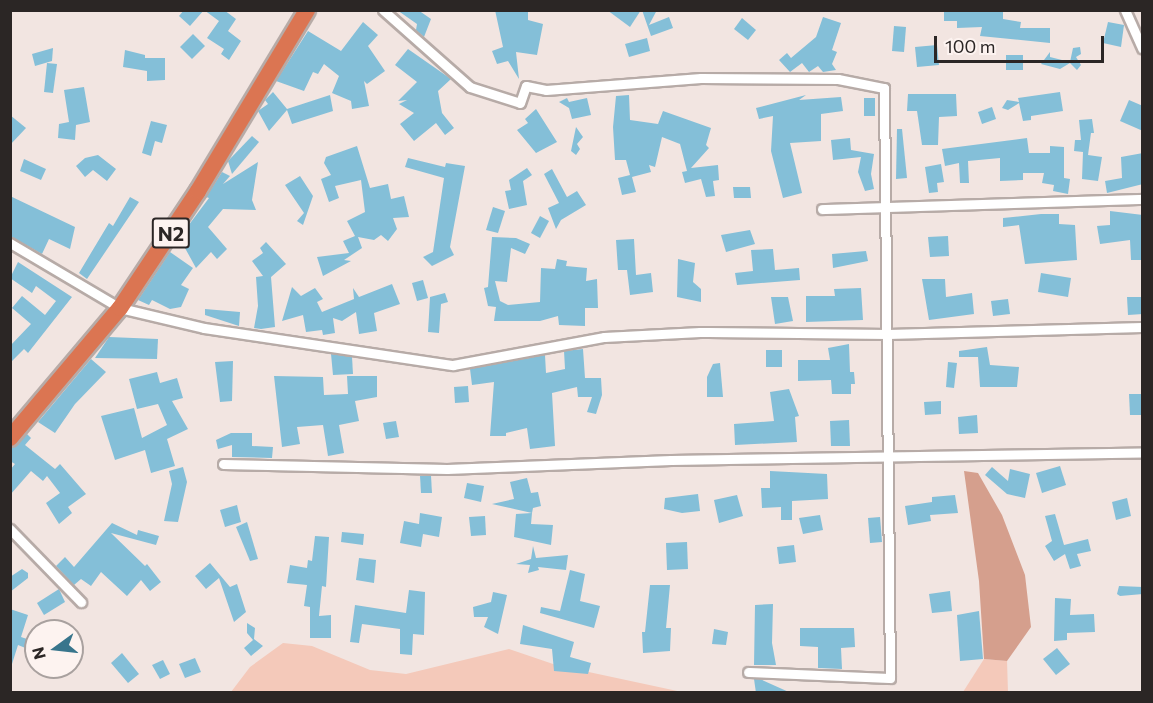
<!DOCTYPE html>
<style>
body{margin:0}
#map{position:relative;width:1153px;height:703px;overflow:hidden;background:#f2e5e1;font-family:Commissioner,sans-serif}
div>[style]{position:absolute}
.green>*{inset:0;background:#f4c9ba}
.forest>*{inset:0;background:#d59f8d}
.building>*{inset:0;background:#84bfd8}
.roads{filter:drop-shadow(2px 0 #b7aba7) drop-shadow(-2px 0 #b7aba7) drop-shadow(0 2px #b7aba7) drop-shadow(0 -2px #b7aba7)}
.street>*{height:9px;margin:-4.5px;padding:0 4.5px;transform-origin:4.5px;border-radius:4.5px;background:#fff}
.highway>*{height:16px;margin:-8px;padding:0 8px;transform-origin:8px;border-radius:8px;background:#db7552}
span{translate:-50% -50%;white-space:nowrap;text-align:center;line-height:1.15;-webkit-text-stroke:6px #fdf3f0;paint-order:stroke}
.shield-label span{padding:2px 4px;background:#fdf3f0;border:2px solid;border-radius:4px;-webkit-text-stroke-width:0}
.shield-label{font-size:20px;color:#2b2625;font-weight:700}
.frame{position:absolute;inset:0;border:12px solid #2b2625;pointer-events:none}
.north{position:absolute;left:24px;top:619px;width:60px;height:60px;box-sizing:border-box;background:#fdf3f0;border:2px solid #a9a19f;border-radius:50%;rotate:255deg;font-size:16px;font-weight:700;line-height:24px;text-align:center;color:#2b2625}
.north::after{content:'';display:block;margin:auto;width:21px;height:27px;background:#38758c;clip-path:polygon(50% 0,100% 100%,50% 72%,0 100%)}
.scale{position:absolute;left:934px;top:36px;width:170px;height:27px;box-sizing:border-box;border:3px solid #2b2625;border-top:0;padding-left:8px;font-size:18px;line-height:21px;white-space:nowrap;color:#2b2625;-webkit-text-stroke:4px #fdf3f0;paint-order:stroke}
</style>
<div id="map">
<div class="green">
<i style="clip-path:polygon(283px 643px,312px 646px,370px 670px,406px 674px,509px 649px,556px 665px,682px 692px,231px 692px,250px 667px)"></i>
<i style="clip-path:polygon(984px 659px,1007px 661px,1008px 692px,963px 692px)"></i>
</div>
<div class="forest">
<i style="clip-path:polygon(964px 471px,978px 473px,1002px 515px,1025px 575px,1031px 627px,1007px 661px,984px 659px,979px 581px)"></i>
</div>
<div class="building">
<i style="clip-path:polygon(184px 10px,204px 10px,190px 26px,179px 16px)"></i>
<i style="clip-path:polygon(204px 10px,224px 10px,236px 19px,228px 31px,241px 41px,229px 60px,221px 54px,224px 49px,207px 38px,219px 21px)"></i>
<i style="clip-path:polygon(397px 10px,418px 10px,431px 19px,424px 37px,416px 30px,417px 24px)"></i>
<i style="clip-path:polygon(495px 10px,528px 10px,528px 20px,543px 24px,537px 55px,516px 52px,519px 79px,508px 61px,497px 64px,492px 51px,503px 47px)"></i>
<i style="clip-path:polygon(607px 10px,641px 10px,630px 27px)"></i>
<i style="clip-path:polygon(642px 10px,657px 10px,649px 25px,669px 17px,673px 28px,651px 36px)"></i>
<i style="clip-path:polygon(944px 10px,1003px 10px,1003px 19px,1021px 22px,1020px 28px,1050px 28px,1050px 43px,980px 36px,982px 27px,957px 28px,957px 21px,944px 21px)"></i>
<i style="clip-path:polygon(823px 17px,841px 23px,832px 50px,837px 52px,832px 64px,836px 70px,823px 72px,818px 66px,809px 72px,802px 63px,790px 72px,779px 60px,787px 53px,791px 58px,816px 37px)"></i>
<i style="clip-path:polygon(742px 18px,756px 30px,748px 40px,734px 29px)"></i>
<i style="clip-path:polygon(363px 22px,378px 35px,368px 46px,385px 71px,367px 84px,364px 81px,369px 106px,352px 109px,351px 101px,332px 93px,339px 76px,324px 64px,318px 74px,313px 72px,304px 91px,276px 81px,308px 31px,341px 51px)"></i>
<i style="clip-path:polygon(1108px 22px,1124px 25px,1121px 47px,1103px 43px)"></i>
<i style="clip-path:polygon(894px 26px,906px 27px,904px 52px,892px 51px)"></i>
<i style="clip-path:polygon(193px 34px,205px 46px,192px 59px,180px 47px)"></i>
<i style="clip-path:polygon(647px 38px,650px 51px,629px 57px,625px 44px)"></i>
<i style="clip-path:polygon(937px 45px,939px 65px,917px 67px,915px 47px)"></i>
<i style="clip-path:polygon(1080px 47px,1081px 54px,1076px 57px,1081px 65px,1077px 70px,1070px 63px,1060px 69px,1041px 64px,1050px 52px,1050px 57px,1070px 62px,1073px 48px)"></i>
<i style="clip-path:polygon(53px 48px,52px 61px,35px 66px,32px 54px)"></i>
<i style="clip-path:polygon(408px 49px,451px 79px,438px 91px,442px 113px,454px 128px,445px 135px,436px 123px,414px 141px,400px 124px,414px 113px,399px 104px,407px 100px,398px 101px,417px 82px,395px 65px)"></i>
<i style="clip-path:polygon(125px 50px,145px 55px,145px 58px,165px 58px,165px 80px,147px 81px,147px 71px,123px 67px)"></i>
<i style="clip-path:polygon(1006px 55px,1023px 55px,1023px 70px,1006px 70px)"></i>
<i style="clip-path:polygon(47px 63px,57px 64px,53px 93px,44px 92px)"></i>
<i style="clip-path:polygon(84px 87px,90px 122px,76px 125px,75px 140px,58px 138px,59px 124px,69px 122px,64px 90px)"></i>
<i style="clip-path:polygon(273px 92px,287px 109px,330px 95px,333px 111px,292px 124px,287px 110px,269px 131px,258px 111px,268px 104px,265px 100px)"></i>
<i style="clip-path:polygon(1060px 92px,1063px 111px,1031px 116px,1031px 120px,1023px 121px,1019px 103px,1008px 110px,1002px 108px,1007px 100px,1019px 102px,1018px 98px)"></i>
<i style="clip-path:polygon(908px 94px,956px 94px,957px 116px,939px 117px,938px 145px,922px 145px,917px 111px,907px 111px)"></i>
<i style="clip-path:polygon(629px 95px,630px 120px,658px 124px,663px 111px,711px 128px,706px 145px,709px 148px,691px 168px,718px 165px,719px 180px,713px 181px,715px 196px,706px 197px,701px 179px,685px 183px,682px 172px,687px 171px,680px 144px,662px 137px,655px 167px,649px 165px,651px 172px,632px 177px,636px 192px,622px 195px,618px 178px,630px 175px,626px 160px,615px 160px,613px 127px,616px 96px)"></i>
<i style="clip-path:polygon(806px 95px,799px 100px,841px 97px,843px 111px,821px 114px,821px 141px,790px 143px,802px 193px,783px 198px,771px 151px,773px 116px,759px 119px,756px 108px)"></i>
<i style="clip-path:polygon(567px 98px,569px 102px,587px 98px,591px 115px,572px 119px,569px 108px,559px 102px)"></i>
<i style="clip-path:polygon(864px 98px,875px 98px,875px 116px,864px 116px)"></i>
<i style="clip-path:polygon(1129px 100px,1143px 106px,1143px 131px,1120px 121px)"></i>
<i style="clip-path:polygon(992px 107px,996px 119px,982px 124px,978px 112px)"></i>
<i style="clip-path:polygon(536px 109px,557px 142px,536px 153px,517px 130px,528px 123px,525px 119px)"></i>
<i style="clip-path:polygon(10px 115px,26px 128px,10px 145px)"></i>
<i style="clip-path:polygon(1092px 119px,1094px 133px,1091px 133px,1088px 155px,1102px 157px,1098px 181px,1082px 179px,1083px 152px,1074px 151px,1075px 140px,1081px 140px,1079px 120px)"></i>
<i style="clip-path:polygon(151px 121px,167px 125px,162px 143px,155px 141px,151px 156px,142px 153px)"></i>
<i style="clip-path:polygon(576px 127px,583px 137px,577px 144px,580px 149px,576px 155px,571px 151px)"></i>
<i style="clip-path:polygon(897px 129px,902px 129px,907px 178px,896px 179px)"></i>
<i style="clip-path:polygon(252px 136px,259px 142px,232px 174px,228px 161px)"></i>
<i style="clip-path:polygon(850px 138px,851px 150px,874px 154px,871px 174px,874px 189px,865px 191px,858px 172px,861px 157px,833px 160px,831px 140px)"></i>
<i style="clip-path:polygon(1027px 138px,1029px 153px,1050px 153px,1050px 146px,1064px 147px,1064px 178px,1070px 179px,1068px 194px,1053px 191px,1054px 185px,1042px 183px,1044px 173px,1023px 173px,1023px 180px,1000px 181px,1000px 158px,968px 161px,969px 183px,960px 183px,959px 163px,945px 166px,942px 149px)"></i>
<i style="clip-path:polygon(357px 146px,370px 188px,388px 184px,391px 199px,404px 196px,409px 217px,393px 218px,397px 229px,388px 241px,381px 235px,374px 240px,358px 237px,362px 248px,344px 260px,351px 261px,323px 276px,317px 257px,349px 253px,343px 241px,355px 236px,347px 221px,365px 212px,361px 180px,335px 186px,339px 198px,329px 202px,321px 179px,331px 175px,324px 163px,326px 157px)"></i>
<i style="clip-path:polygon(1143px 153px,1143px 184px,1107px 193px,1105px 181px,1122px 178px,1121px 157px)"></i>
<i style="clip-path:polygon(98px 155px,116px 169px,107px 181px,93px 170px,85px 177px,76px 166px,85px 158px)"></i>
<i style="clip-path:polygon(408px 158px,445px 167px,446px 163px,465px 166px,450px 247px,454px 255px,432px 266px,423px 257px,433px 252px,444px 178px,405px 167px)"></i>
<i style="clip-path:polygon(24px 159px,46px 169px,41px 180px,20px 171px)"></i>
<i style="clip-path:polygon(258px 162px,252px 200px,256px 210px,223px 209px,208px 227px,227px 249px,217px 259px,211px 252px,196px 268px,180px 239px,182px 234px,209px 198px,206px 197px,222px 172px,230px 176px,223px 184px)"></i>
<i style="clip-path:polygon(941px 164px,944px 182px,937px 183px,938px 192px,929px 193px,925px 167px)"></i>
<i style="clip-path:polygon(527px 168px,532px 175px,523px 181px,527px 205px,509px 209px,505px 191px,511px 190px,509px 180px)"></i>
<i style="clip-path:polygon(552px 169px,567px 197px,577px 191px,586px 205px,561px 220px,556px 229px,548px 208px,559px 203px,544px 174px)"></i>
<i style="clip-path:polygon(300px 176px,313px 196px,303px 225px,297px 221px,304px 213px,285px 185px)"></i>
<i style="clip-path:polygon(733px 187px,750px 187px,751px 198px,734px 198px)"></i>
<i style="clip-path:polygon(10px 196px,75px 227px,70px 249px,49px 239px,42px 254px,10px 236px)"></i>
<i style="clip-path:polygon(130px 197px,139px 202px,87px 279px,79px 273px,109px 223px,113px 226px)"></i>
<i style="clip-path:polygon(493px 207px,505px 211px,498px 233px,486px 230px)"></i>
<i style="clip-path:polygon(1110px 211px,1143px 215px,1143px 260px,1131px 260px,1130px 240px,1100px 244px,1097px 226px,1110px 225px)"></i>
<i style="clip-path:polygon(1041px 214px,1059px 214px,1059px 224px,1075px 225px,1077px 260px,1025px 264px,1019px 225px,1003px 227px,1003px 218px)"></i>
<i style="clip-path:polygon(540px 216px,549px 221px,540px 238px,531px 233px)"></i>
<i style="clip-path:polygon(750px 230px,755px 244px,726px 252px,721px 235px)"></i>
<i style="clip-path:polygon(948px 236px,949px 256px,930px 257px,928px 237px)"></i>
<i style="clip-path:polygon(492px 237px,516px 238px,530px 244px,525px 254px,511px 248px,507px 282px,495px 281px,500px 301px,508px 305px,540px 302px,541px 268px,555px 269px,557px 259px,567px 261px,566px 266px,587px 268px,586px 281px,597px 279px,598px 308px,585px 308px,585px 326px,559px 325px,558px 316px,540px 321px,494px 321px,496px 307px,488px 306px,484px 288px,488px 287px)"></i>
<i style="clip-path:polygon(634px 239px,636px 275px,651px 273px,653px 292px,630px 295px,627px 270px,618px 270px,616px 240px)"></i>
<i style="clip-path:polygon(266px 242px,286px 264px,271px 277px,275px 327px,261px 329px,254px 328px,258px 306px,256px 277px,263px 276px,252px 261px,263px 253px,260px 248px)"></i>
<i style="clip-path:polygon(773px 249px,775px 270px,799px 268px,800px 280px,737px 285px,735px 273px,753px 271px,751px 250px)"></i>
<i style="clip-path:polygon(866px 251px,868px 261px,833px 268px,832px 254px)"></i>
<i style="clip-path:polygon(170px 252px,193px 268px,181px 285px,189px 289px,181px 307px,170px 309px,152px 300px,149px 305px,138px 300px)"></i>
<i style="clip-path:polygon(678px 259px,695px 263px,693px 282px,701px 289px,701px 302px,677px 297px)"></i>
<i style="clip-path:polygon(18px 262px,72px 297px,28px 353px,24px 349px,10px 363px,10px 346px,31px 324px,12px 308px,22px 296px,45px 315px,56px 301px,36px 286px,32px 293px,10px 278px)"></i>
<i style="clip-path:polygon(1041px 273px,1071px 278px,1068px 297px,1038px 292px)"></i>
<i style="clip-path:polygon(922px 279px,945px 279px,946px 297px,972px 293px,974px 314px,929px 320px)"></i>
<i style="clip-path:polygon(423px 280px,428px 298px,417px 301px,412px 283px)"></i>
<i style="clip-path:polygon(392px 284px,400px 304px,374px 313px,377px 331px,359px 334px,356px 312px,342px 321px,333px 318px,335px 333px,323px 335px,322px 330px,306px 332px,303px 315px,282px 321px,292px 287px,301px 296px,315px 288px,323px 299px,317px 302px,322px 312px,354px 299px,353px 288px,359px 297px)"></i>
<i style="clip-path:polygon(861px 288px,863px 320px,806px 322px,806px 296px,835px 296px,834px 289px)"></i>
<i style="clip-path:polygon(445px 293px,448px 302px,441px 304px,439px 333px,428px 332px,430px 297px)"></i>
<i style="clip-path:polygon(771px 297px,788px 297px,793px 321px,775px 324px)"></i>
<i style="clip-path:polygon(1127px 297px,1143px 297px,1143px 314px,1128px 315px)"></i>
<i style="clip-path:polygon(1008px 299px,1010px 314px,993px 316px,991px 301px)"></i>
<i style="clip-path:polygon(205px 309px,240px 312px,239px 326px,205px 315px)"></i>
<i style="clip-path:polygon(109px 337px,158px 339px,157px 359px,95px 358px)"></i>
<i style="clip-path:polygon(849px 344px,850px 372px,854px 372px,855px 384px,851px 384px,851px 394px,832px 394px,831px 380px,798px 381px,798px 360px,830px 360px,828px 348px)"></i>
<i style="clip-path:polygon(987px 347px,990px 365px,1019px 367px,1017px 387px,980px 387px,978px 357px,959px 357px,959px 351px)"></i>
<i style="clip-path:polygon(583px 349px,585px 378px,601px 378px,602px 395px,596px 414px,587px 412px,592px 397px,578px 397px,577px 387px,552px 393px,555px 446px,530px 449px,527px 428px,506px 433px,506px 436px,490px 436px,494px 382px,472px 385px,470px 369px,545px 355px,546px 373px,565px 369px,564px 351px)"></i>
<i style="clip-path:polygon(766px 350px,782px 350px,782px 367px,766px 367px)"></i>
<i style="clip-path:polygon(331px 354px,352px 357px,353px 374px,333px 375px)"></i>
<i style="clip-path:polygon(91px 359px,106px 372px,75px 404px,55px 433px,38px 422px)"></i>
<i style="clip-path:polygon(233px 361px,232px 401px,220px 402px,215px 362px)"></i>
<i style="clip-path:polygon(948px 362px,957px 363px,954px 388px,946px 387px)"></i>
<i style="clip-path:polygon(720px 363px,723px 397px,707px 397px,707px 377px,713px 364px)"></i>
<i style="clip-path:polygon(157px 372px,160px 383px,177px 378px,183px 398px,172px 401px,188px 429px,167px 439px,175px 466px,151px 473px,145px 450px,115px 460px,101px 416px,134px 408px,142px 438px,167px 425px,158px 404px,137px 409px,129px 379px)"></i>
<i style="clip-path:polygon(274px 376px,323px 377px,324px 395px,348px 394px,347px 376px,377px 376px,377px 397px,355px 401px,359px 421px,339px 425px,344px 453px,328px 456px,323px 425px,297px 427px,300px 444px,282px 447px)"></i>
<i style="clip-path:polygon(468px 386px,469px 402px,455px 403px,454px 387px)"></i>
<i style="clip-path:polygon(789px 389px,799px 416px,795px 417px,797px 442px,735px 445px,734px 424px,774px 421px,770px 392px)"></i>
<i style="clip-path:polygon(1129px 394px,1143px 394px,1143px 415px,1130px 415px)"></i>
<i style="clip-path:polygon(941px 401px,941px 414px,925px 415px,924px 402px)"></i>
<i style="clip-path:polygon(977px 415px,978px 433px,959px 434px,958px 417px)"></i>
<i style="clip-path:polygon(849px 420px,850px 446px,831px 446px,830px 421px)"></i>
<i style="clip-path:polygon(396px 421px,399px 437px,386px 439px,383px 423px)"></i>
<i style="clip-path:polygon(231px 433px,252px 433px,252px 446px,273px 447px,272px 458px,232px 457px,232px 445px,218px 449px,216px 440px)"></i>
<i style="clip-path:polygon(27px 434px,31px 438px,25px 445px,55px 469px,60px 464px,86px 494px,68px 507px,72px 513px,59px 524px,46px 503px,60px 493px,47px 476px,43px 481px,31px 471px,10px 495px,10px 470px,15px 464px,10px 461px,10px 448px)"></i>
<i style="clip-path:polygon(1060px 466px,1066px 485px,1042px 493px,1036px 473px)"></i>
<i style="clip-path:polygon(183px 467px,187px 482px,178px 522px,164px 521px,172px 484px,169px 471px)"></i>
<i style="clip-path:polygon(992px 467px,1008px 481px,1010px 469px,1030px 474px,1025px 498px,1007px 494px,985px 475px)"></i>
<i style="clip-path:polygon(770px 471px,827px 474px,828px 499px,792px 501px,792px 520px,781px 520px,781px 507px,762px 508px,761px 488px,770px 488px)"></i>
<i style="clip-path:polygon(420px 476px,431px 476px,432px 493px,421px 493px)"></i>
<i style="clip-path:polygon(527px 478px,531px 493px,538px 492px,541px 506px,533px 508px,532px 513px,492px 504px,514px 499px,510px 482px)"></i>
<i style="clip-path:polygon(467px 483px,484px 486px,481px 502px,464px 498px)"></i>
<i style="clip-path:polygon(698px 494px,700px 511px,682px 513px,664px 509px,665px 498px)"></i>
<i style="clip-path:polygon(737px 495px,743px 516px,719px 523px,714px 500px)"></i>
<i style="clip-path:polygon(955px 495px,958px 513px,930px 515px,931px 521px,908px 525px,905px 506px,932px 502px,932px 497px)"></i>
<i style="clip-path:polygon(1127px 498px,1131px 516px,1116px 520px,1112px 502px)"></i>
<i style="clip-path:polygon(237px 505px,241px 522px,225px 527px,220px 510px)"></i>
<i style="clip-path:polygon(420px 513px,442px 517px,439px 537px,423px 534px,421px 547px,400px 543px,404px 521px,419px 524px)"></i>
<i style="clip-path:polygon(532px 513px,531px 524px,553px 525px,551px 545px,514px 537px,516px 514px)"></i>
<i style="clip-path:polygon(1055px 514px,1064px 545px,1088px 539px,1091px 551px,1077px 554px,1081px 566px,1070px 569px,1065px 554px,1054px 561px,1045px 546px,1052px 541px,1045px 516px)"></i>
<i style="clip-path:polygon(820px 515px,823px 530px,803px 534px,799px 518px)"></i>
<i style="clip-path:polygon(485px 516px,486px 535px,471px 536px,469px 517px)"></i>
<i style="clip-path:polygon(880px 517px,882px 542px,870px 543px,868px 518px)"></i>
<i style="clip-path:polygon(247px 522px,258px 559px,250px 561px,236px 527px)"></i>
<i style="clip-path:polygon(112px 523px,137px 535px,138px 530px,159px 536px,156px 545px,111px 533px,145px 566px,147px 564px,161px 582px,150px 591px,141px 580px,127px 596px,101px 572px,91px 586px,81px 579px,74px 585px,56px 566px,65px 557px,74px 567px)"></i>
<i style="clip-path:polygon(342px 532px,364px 534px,363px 545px,341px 542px)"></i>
<i style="clip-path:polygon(315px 536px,329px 537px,326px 587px,322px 586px,319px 616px,331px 615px,331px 638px,310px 638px,310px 607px,304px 606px,307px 585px,287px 583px,290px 565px,307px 568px,308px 560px,312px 561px)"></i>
<i style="clip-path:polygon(687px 542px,688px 569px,667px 570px,666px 543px)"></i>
<i style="clip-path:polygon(794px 545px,796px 562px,779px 564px,777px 547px)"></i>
<i style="clip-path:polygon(533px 546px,536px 558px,568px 555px,566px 570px,538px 567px,539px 570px,528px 573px,530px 565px,516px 564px,531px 559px)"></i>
<i style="clip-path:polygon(359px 558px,376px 560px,374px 583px,356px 580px)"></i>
<i style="clip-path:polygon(210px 563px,230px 587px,237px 584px,246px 612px,234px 622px,219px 578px,206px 589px,195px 576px)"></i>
<i style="clip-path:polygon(22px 569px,28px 573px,28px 578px,10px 592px,10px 577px)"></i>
<i style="clip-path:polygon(570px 570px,585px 574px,580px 601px,600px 606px,594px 628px,540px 613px,541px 607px,560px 611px)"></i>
<i style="clip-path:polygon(650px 585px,670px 585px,666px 628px,671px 628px,670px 651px,643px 653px,642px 632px,645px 632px)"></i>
<i style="clip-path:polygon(1119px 586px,1143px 587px,1143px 594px,1120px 596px,1117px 594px)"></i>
<i style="clip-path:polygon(59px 589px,65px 602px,44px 615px,37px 603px)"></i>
<i style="clip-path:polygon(409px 590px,425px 592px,424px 635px,413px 634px,412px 655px,400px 654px,400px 629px,362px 624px,359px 643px,350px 642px,355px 605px,406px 613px)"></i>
<i style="clip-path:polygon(950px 591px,952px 611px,932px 613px,929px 594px)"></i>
<i style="clip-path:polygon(493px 592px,507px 595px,498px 634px,484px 627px,488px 617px,474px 617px,473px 607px,491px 602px)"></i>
<i style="clip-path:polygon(1055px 598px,1071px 599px,1070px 615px,1094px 614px,1095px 632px,1067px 633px,1067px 640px,1054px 641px)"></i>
<i style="clip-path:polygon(773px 604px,772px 643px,776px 665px,754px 665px,755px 605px)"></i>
<i style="clip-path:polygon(10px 609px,28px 615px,21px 637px,36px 642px,33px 651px,18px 645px,12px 664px)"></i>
<i style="clip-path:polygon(979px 611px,983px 659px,960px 661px,957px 615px)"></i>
<i style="clip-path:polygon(247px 623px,255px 628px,254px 639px,263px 646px,251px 656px,244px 648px,253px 640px,247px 633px)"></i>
<i style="clip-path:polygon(523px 625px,574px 642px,570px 657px,591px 663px,588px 674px,554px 671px,552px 649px,520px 644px)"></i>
<i style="clip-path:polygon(800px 628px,854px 628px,855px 647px,841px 648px,842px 669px,818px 668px,818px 647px,800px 646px)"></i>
<i style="clip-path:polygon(714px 629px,728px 632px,726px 645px,712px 644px)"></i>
<i style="clip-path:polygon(1057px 648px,1070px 664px,1056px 675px,1043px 659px)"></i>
<i style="clip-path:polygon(122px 653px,139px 674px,128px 683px,111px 663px)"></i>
<i style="clip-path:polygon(195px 658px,201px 672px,185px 678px,179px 664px)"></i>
<i style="clip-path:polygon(163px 660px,170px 674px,160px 679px,152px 665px)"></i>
<i style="clip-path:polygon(754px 679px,760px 679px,791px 693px,756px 693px)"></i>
</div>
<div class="roads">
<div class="street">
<i style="left:383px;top:10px;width:116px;rotate:41.5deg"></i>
<i style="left:470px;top:87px;width:52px;rotate:17.7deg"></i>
<i style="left:520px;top:103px;width:18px;rotate:-71deg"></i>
<i style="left:526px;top:86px;width:20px;rotate:11deg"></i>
<i style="left:546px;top:90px;width:155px;rotate:-4.4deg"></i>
<i style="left:701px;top:78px;width:137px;rotate:0.4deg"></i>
<i style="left:838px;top:79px;width:47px;rotate:11.1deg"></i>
<i style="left:884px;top:88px;width:590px;rotate:89.42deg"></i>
<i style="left:890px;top:678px;width:142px;rotate:-177.6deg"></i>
<i style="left:1125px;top:10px;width:42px;rotate:65.9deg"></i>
<i style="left:822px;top:209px;width:320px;rotate:-1.8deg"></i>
<i style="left:10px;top:243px;width:128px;rotate:30.6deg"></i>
<i style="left:120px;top:308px;width:86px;rotate:13.4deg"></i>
<i style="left:204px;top:328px;width:252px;rotate:8.5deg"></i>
<i style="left:453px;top:365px;width:154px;rotate:-10.5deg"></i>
<i style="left:604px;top:337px;width:96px;rotate:-3deg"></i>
<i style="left:700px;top:332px;width:188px;rotate:0.6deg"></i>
<i style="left:888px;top:334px;width:254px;rotate:-1.6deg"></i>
<i style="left:223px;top:464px;width:224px;rotate:1.3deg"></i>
<i style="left:447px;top:469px;width:224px;rotate:-2.3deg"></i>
<i style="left:671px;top:460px;width:471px;rotate:-0.9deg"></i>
<i style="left:10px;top:529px;width:102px;rotate:45.8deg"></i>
</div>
<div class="highway">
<i style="left:10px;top:438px;width:170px;rotate:-49.8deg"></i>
<i style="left:120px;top:308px;width:141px;rotate:-56.3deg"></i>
<i style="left:198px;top:191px;width:211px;rotate:-58.9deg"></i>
</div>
</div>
<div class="shield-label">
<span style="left:171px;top:233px">N2</span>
</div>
<div class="frame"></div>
<div class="north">N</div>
<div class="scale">100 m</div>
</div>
